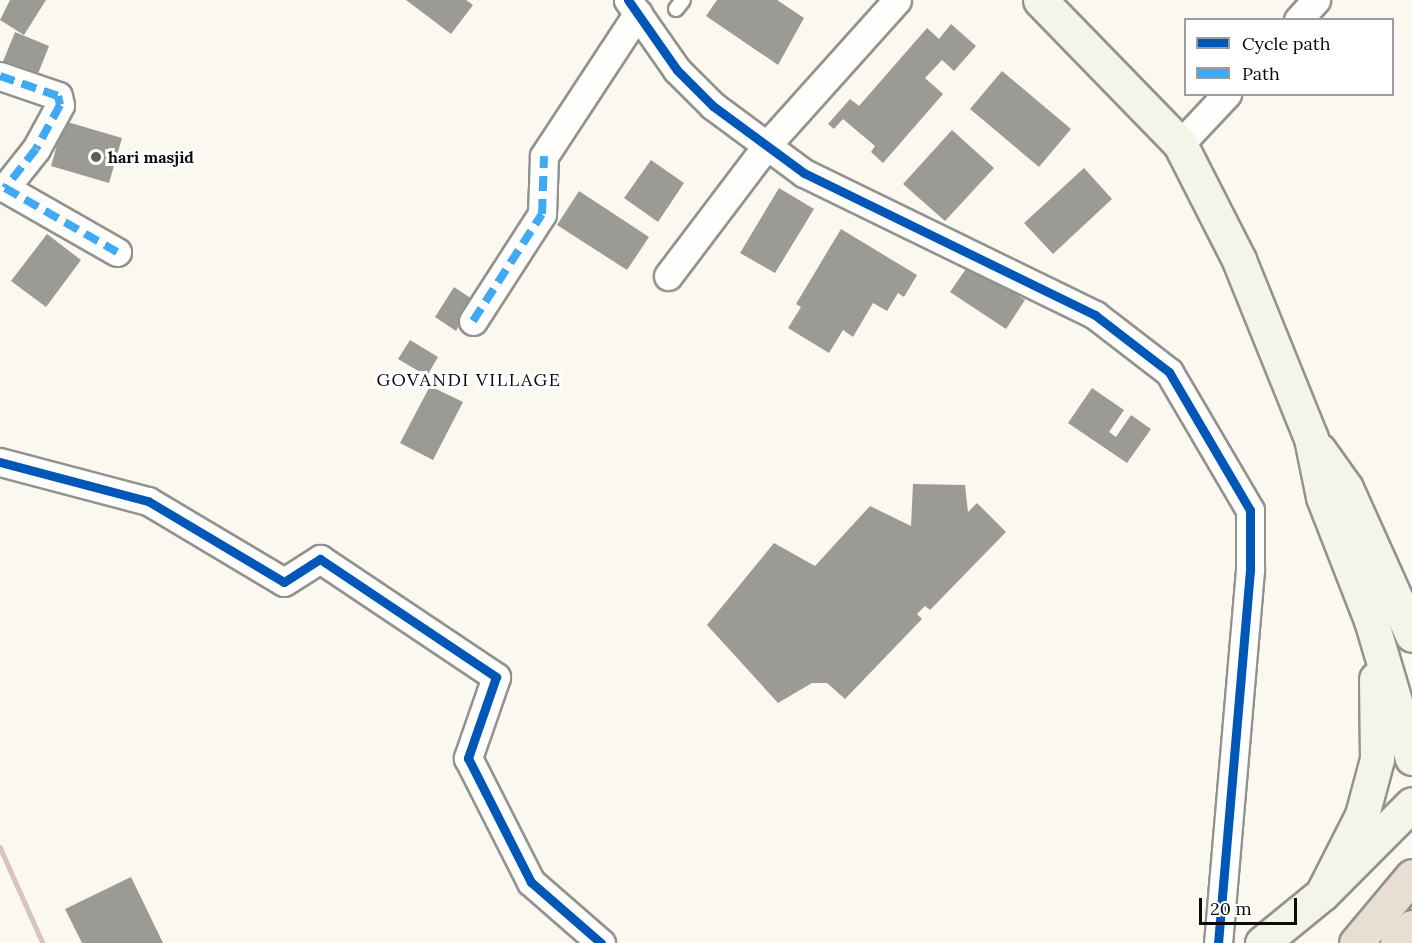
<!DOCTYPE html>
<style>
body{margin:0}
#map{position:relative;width:1412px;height:943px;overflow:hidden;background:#faf8ef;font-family:Lora,serif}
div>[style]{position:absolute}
.building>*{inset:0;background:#9c9a95}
.roads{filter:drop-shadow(2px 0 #93928e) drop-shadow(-2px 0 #93928e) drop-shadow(0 2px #93928e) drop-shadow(0 -2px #93928e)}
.lane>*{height:14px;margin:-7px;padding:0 7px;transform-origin:7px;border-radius:7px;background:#fefefd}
.street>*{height:27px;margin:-13.5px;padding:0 13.5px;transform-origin:13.5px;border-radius:13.5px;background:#fefefd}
.secondary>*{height:33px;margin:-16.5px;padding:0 16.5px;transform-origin:16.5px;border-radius:16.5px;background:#f4f4e8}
.highway>*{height:33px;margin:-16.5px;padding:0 16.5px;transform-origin:16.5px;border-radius:16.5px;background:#e9ded3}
.rail>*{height:4.5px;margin:-2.25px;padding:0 2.25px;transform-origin:2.25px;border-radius:2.25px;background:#d7c3c2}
.quiet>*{height:8px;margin-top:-4px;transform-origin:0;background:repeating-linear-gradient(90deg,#3fa9f5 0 15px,transparent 0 23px)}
.cycleway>*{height:9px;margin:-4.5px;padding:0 4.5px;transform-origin:4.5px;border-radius:4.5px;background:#0057b8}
.dots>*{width:16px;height:16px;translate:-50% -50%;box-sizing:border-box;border:3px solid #fff;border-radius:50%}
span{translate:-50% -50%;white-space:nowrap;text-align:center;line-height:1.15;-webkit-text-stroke:6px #fff;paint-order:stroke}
.poi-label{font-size:16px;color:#0b0b0b;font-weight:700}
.left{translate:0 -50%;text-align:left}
.neighbourhood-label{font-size:18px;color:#0b0b0b;letter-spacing:1.5px}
.legend{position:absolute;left:1184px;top:18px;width:210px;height:78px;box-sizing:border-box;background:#fff;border:2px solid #9d9d9d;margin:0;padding:8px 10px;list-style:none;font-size:18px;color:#0b0b0b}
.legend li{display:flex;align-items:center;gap:12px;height:30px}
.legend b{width:30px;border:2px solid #9d9d9d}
.scale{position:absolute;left:1199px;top:898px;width:98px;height:27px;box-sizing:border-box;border:3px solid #0b0b0b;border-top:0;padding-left:8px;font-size:18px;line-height:21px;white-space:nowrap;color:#0b0b0b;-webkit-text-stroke:4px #fff;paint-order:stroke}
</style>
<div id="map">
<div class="building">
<i style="clip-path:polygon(10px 0,46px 0,24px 35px,0 20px)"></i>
<i style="clip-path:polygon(406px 0,466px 0,473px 5px,451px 34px)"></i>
<i style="clip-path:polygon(717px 0,777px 0,804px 18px,778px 65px,706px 16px)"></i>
<i style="clip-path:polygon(951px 24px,976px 46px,954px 71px,942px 60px,925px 78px,943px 94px,883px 163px,871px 152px,875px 146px,843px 119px,834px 129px,828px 124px,850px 99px,859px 106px,927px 28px,939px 39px)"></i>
<i style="clip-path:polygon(15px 32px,49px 46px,34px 84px,0 69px)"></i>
<i style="clip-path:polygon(1002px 71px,1071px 129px,1039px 167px,970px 109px)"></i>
<i style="clip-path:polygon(64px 121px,122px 138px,109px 183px,51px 166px)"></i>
<i style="clip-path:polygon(952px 130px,994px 168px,945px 221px,903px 184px)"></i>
<i style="clip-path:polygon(651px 160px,684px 183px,658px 222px,624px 198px)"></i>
<i style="clip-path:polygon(1084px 168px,1112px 199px,1053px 254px,1024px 223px)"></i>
<i style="clip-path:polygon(779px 188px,814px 209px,775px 273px,740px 253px)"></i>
<i style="clip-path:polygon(579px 191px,649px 237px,627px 270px,557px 225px)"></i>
<i style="clip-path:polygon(841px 229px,917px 275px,904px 297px,898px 293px,887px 311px,873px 303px,853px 337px,843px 330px,829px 353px,788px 328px,801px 307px,796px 304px)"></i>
<i style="clip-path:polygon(47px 234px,81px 260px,46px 307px,11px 281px)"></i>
<i style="clip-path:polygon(970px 263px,1025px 300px,1006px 329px,950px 292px)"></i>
<i style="clip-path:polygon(454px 287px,475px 301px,456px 331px,435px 317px)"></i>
<i style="clip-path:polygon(410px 340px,438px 357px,427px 376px,398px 359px)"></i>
<i style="clip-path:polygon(430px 386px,463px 402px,433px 460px,400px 443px)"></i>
<i style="clip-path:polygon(1092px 388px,1124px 410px,1109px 432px,1116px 437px,1131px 415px,1151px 429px,1127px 463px,1068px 423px)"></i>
<i style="clip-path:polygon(913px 484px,965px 485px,968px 512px,977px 503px,1006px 532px,930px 610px,925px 606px,917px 614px,922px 619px,845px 699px,827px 683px,812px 683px,778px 703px,707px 625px,774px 543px,815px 566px,870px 506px,911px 526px)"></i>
<i style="clip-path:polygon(131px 877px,163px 943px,82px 943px,65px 909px)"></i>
</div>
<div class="roads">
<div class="lane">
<i style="left:676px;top:9px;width:11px;rotate:-52deg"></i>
</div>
<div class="street">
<i style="left:628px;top:0;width:85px;rotate:55deg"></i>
<i style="left:677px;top:70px;width:51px;rotate:45deg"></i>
<i style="left:713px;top:106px;width:113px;rotate:36.4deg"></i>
<i style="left:804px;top:173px;width:324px;rotate:26deg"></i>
<i style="left:1095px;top:315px;width:93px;rotate:37.6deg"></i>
<i style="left:1169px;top:372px;width:160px;rotate:59.6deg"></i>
<i style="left:1250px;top:510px;width:60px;rotate:90deg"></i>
<i style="left:1250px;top:570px;width:374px;rotate:94.9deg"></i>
<i style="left:1298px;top:20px;width:27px;rotate:-48deg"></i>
<i style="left:0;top:76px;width:61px;rotate:19deg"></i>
<i style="left:58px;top:96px;width:9px;rotate:77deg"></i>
<i style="left:60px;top:105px;width:50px;rotate:118.6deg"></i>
<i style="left:36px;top:149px;width:50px;rotate:128.5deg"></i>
<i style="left:5px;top:188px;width:129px;rotate:29.7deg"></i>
<i style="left:1180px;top:144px;width:69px;rotate:-46.8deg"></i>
<i style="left:668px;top:276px;width:166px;rotate:-52.9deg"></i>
<i style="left:768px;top:144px;width:193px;rotate:-48.1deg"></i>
<i style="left:473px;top:321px;width:127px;rotate:-57.2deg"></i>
<i style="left:542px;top:214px;width:58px;rotate:-88deg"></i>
<i style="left:544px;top:156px;width:171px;rotate:-56.7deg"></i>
<i style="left:0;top:462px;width:153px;rotate:14.8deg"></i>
<i style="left:148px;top:501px;width:158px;rotate:30.8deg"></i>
<i style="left:284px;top:582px;width:43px;rotate:-32.6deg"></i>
<i style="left:320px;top:559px;width:212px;rotate:33.8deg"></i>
<i style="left:496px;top:677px;width:86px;rotate:109.1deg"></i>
<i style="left:468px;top:758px;width:139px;rotate:63.1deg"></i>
<i style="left:531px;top:882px;width:93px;rotate:41.1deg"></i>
</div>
<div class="secondary">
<i style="left:1040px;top:0;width:201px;rotate:45.8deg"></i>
<i style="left:1180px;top:144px;width:130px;rotate:63deg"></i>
<i style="left:1239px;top:260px;width:192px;rotate:68deg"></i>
<i style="left:1311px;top:438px;width:60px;rotate:78.5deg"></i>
<i style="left:1323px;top:497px;width:132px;rotate:68.7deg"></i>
<i style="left:1371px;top:620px;width:144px;rotate:73.5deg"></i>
<i style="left:1319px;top:450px;width:47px;rotate:54.6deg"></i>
<i style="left:1346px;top:488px;width:161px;rotate:65.8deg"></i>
<i style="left:1322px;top:894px;width:89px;rotate:-63.1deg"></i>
<i style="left:1362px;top:815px;width:58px;rotate:-75deg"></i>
<i style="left:1377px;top:759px;width:80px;rotate:-90.7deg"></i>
<i style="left:1262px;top:943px;width:77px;rotate:-39.2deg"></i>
<i style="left:1322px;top:894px;width:127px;rotate:-45deg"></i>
</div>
<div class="highway">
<i style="left:1356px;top:943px;width:87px;rotate:-50.1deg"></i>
<i style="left:1397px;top:943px;width:22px;rotate:-47deg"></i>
</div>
</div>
<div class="rail">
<i style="left:0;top:847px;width:105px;rotate:65.9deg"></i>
</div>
<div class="quiet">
<i style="left:0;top:76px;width:61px;rotate:19deg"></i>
<i style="left:58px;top:96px;width:9px;rotate:77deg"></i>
<i style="left:60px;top:105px;width:50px;rotate:118.6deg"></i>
<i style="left:36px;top:149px;width:50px;rotate:128.5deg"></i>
<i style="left:5px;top:188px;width:129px;rotate:29.7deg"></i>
<i style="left:473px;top:321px;width:127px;rotate:-57.2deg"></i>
<i style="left:542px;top:214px;width:58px;rotate:-88deg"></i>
</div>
<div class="cycleway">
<i style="left:628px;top:0;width:85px;rotate:55deg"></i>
<i style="left:677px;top:70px;width:51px;rotate:45deg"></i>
<i style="left:713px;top:106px;width:113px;rotate:36.4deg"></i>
<i style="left:804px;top:173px;width:324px;rotate:26deg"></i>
<i style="left:1095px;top:315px;width:93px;rotate:37.6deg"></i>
<i style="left:1169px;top:372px;width:160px;rotate:59.6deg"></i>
<i style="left:1250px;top:510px;width:60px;rotate:90deg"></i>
<i style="left:1250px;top:570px;width:374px;rotate:94.9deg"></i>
<i style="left:0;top:462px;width:153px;rotate:14.8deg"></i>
<i style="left:148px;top:501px;width:158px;rotate:30.8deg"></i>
<i style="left:284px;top:582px;width:43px;rotate:-32.6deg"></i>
<i style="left:320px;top:559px;width:212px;rotate:33.8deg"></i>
<i style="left:496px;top:677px;width:86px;rotate:109.1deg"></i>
<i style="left:468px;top:758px;width:139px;rotate:63.1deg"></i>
<i style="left:531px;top:882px;width:93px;rotate:41.1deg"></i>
</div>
<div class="dots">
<i style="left:96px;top:157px;background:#5f5e5b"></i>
</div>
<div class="poi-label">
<span class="left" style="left:108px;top:157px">hari masjid</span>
</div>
<div class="neighbourhood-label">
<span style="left:469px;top:380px">GOVANDI VILLAGE</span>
</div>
<ul class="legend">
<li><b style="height:8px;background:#0057b8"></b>Cycle path</li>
<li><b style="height:8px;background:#3fa9f5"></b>Path</li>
</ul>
<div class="scale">20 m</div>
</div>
